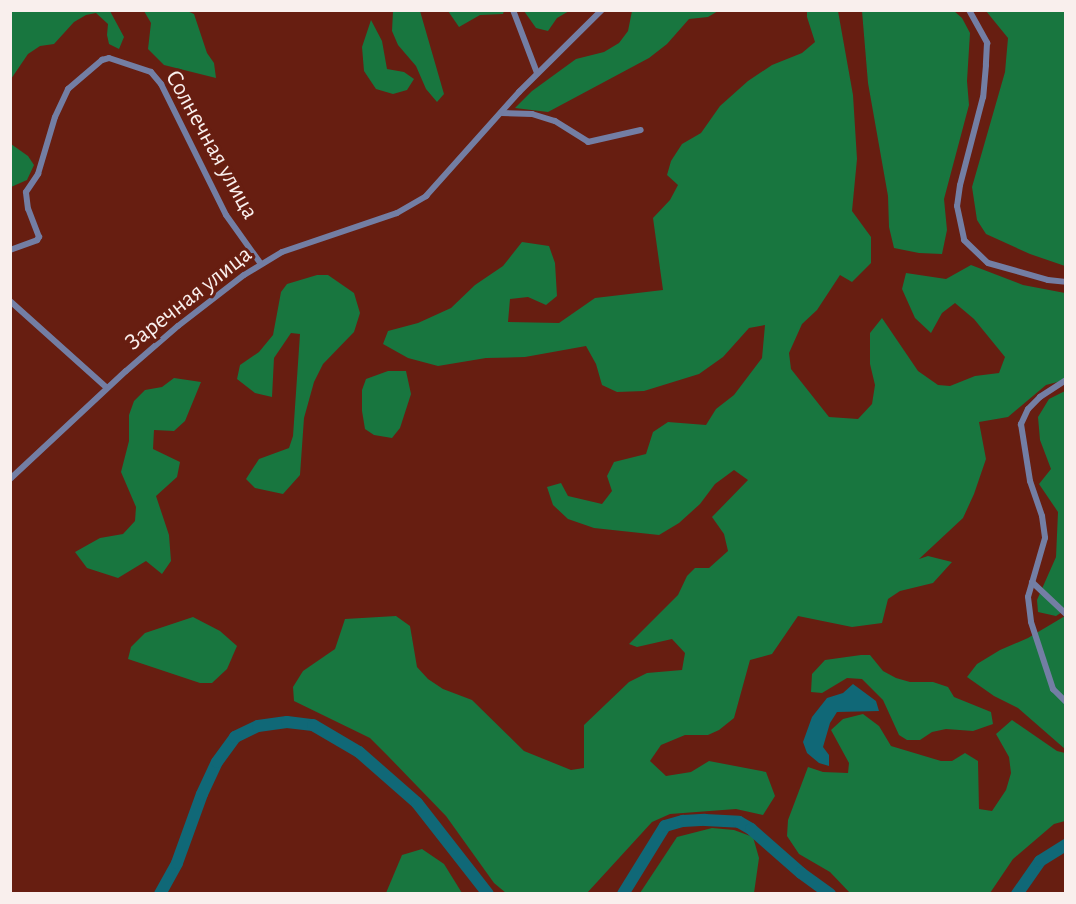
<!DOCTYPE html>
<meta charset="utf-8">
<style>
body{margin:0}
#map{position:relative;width:1076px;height:904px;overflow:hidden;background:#671e11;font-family:"Alegreya Sans",sans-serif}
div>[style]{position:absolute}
.green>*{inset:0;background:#18763f}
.water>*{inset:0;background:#106877}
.river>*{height:12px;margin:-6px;padding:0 6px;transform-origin:6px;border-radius:6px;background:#106877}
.street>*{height:6px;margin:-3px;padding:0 3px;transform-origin:3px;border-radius:3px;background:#737ea4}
span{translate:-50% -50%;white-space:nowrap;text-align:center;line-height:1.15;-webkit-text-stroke:6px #671e11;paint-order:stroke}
.street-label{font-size:24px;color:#f9efed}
.frame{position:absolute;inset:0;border:12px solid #f9efed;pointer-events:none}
</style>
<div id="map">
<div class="green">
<i style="clip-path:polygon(11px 10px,110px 11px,124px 37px,119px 49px,109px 44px,107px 35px,108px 24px,96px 13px,86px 15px,74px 22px,54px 44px,40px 46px,28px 54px,11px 79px)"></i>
<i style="clip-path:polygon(144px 11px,187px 11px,194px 14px,207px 53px,214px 63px,216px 78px,164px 65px,148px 49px,151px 23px)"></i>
<i style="clip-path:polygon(393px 11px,420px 11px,444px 94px,437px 102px,426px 89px,416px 66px,398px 45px,392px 31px)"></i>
<i style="clip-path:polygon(448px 11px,448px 10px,504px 11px,503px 14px,480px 15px,459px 27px)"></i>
<i style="clip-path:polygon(524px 11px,524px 10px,569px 11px,557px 18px,548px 31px,536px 28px)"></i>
<i style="clip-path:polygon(632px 11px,718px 11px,708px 17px,689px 19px,667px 44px,649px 58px,548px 112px,515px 108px,532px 91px,576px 59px,604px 52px,619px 43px,628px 31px)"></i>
<i style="clip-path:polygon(807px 11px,838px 11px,853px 95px,857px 159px,852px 211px,871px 237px,871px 263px,852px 282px,840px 275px,817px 310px,802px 324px,789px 353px,791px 369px,829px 417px,858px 419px,872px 404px,875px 385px,870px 364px,870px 333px,882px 318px,918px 371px,938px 385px,950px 386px,975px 376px,999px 373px,1005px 357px,974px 319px,955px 303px,942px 313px,931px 333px,915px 318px,902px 289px,906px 273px,946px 279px,971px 265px,1023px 285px,1065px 293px,1065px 380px,1046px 385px,1008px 417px,979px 422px,986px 459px,974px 494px,963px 518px,919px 559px,928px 556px,952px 562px,933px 583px,900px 591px,888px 599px,882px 623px,852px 627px,798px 616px,772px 654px,750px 660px,734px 718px,719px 730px,708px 735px,685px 735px,661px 745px,650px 761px,666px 776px,691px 772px,709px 761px,766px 772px,775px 796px,763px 815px,736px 809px,670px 814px,652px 822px,587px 893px,506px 893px,494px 883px,446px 816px,387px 755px,370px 738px,294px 701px,293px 687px,303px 671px,335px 649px,345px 619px,396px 616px,410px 626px,417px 667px,428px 679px,443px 689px,472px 700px,524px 751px,571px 770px,584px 768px,584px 725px,629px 682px,647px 673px,682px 670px,685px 653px,672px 639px,637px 647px,629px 644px,678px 595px,687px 576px,695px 568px,709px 568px,728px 551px,724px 534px,712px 517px,748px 480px,734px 470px,715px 484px,700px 504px,679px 523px,659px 535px,594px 528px,568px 519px,553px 505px,547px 487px,561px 483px,568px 496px,602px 504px,612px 491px,607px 476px,614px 462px,646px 454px,653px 432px,668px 422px,706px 425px,716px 409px,734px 395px,762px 358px,765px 325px,749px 328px,723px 357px,699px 374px,644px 391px,617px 392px,602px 385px,596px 364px,586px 346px,525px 357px,486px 358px,438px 366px,408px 358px,383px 344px,388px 331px,418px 323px,451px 308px,475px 285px,503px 266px,522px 242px,549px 246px,555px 263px,557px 296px,546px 305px,528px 297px,510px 299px,508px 322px,559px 323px,595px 298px,663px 290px,653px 218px,670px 200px,678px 185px,667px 175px,671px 161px,682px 144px,701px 133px,720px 106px,748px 81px,772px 65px,802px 53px,815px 42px,807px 17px)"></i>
<i style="clip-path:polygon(862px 11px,954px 11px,962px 18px,970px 33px,967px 81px,969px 105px,944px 199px,947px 230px,942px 254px,919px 253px,894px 248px,889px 227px,888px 196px,868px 83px)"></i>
<i style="clip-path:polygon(986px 11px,1065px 11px,1065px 266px,1030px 254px,986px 234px,977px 220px,972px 187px,1005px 72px,1008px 38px)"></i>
<i style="clip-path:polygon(371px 20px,382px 41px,387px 69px,404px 72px,414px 79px,407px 90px,393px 94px,376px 89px,364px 71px,362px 47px)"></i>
<i style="clip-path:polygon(11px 144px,28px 156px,34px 165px,27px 180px,11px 187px)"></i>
<i style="clip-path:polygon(317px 275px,328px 275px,354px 293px,360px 313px,354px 332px,323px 364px,314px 382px,304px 418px,300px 475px,283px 494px,255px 488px,246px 479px,259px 459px,289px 448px,293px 436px,300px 334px,291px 333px,274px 358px,272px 397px,255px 393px,237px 379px,240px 365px,259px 352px,273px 335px,281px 292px,287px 284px)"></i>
<i style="clip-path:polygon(388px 371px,406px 371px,411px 394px,400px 428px,392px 438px,374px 435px,365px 429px,362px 411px,362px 390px,366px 379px)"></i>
<i style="clip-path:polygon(174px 378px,201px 382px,185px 421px,174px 431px,154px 430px,153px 449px,180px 462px,177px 477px,156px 496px,169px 535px,171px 561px,162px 574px,146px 561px,118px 578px,87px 568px,75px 552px,100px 538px,123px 534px,135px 521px,136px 507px,121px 472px,129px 441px,129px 415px,134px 401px,145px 390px,162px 387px)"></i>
<i style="clip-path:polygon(1065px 391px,1065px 610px,1056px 616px,1038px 612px,1037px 600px,1056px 557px,1058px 512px,1039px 484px,1051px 469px,1040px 440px,1038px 417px,1049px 399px)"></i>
<i style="clip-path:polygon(1065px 616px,1065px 749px,1018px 708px,994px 696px,967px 677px,977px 664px,1000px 650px,1028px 638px)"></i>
<i style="clip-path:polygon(193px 617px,220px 631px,237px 646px,227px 669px,212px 683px,200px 683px,128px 659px,131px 647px,145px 633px)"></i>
<i style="clip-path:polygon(861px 655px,870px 655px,883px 671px,896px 678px,910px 682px,933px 682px,948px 687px,954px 697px,991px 712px,993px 724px,973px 731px,946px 729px,932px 732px,920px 740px,907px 740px,899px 735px,883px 700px,862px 679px,847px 678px,822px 693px,811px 692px,812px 674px,825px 660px)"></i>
<i style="clip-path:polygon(863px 714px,879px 726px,891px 746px,941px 761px,952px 761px,965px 753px,978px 761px,979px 809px,992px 811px,1006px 790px,1011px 773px,1009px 757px,996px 734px,1012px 720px,1057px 751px,1065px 753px,1065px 821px,1054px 824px,1013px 859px,990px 893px,850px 893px,830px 872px,799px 854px,787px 836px,788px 820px,808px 767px,823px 772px,848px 773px,849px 763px,831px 730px,843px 719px)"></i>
<i style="clip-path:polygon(712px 828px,734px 830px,753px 837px,759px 858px,754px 893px,640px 893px,677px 837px)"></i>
<i style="clip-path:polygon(422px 849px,444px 864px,462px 893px,386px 893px,402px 855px)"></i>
</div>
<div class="water">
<i style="clip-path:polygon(853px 684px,876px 701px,879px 711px,837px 712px,830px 723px,823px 747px,829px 755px,829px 766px,819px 763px,807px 753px,803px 742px,812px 717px,827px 698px,843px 693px)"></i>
</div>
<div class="river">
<i style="left:160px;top:894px;width:35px;rotate:-61deg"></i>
<i style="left:177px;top:863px;width:73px;rotate:-70.1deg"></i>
<i style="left:202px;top:794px;width:35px;rotate:-65deg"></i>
<i style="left:217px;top:762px;width:31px;rotate:-54deg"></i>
<i style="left:235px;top:737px;width:25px;rotate:-26deg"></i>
<i style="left:258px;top:726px;width:29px;rotate:-8deg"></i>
<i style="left:287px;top:722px;width:26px;rotate:7deg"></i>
<i style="left:313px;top:725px;width:53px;rotate:30.4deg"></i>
<i style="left:359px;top:752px;width:77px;rotate:41.3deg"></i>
<i style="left:417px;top:803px;width:115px;rotate:52deg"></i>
<i style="left:623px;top:894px;width:80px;rotate:-58.3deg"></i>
<i style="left:665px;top:826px;width:19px;rotate:-16deg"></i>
<i style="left:683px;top:821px;width:22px;rotate:-3deg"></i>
<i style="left:705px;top:820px;width:34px;rotate:3deg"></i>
<i style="left:739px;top:822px;width:14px;rotate:30deg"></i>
<i style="left:751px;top:829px;width:67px;rotate:41.3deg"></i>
<i style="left:801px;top:873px;width:36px;rotate:36deg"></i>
<i style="left:1017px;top:894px;width:40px;rotate:-55.1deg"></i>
<i style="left:1040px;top:861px;width:31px;rotate:-32deg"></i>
</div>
<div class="street">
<i style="left:513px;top:10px;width:67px;rotate:69.1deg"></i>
<i style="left:969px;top:10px;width:38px;rotate:61deg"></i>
<i style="left:987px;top:43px;width:22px;rotate:93deg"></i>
<i style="left:986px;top:65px;width:32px;rotate:95deg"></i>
<i style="left:983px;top:97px;width:91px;rotate:104.6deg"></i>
<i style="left:960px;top:185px;width:21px;rotate:98deg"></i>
<i style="left:957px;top:206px;width:35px;rotate:78deg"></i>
<i style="left:964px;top:240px;width:33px;rotate:44deg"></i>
<i style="left:988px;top:263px;width:62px;rotate:15.8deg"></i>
<i style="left:1048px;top:280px;width:18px;rotate:6deg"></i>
<i style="left:501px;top:113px;width:31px;rotate:2deg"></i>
<i style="left:532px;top:114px;width:24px;rotate:17deg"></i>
<i style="left:555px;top:121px;width:39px;rotate:32deg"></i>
<i style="left:588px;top:142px;width:54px;rotate:-12.8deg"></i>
<i style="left:10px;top:250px;width:29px;rotate:-20deg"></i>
<i style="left:37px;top:240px;width:4px;rotate:-56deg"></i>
<i style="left:39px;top:237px;width:30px;rotate:-111deg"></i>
<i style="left:28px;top:209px;width:17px;rotate:-97deg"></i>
<i style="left:26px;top:192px;width:22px;rotate:-56deg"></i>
<i style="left:38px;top:174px;width:59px;rotate:-73.4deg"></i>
<i style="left:55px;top:117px;width:31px;rotate:-65deg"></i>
<i style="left:68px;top:89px;width:45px;rotate:-40.5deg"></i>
<i style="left:102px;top:60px;width:7px;rotate:-16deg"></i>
<i style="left:109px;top:58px;width:44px;rotate:18.4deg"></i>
<i style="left:151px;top:72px;width:16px;rotate:50deg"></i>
<i style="left:161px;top:84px;width:146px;rotate:63.6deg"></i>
<i style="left:226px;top:215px;width:60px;rotate:54.5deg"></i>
<i style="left:10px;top:301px;width:130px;rotate:41.9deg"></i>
<i style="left:1066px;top:380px;width:31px;rotate:147deg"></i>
<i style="left:1040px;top:397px;width:17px;rotate:135deg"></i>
<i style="left:1028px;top:409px;width:17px;rotate:115deg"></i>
<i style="left:1021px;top:424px;width:58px;rotate:81deg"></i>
<i style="left:1030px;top:481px;width:37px;rotate:71deg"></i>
<i style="left:1042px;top:516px;width:22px;rotate:82deg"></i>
<i style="left:1045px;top:538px;width:61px;rotate:106.1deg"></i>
<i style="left:1028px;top:597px;width:25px;rotate:83deg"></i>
<i style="left:1031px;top:622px;width:71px;rotate:71.8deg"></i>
<i style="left:1053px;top:689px;width:18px;rotate:45deg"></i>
<i style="left:10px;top:479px;width:158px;rotate:-43deg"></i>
<i style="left:126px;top:371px;width:69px;rotate:-40.9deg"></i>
<i style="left:178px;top:326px;width:83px;rotate:-37.7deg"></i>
<i style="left:244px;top:275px;width:44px;rotate:-31.2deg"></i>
<i style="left:282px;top:252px;width:121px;rotate:-18.7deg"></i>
<i style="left:397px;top:213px;width:34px;rotate:-30deg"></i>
<i style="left:426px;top:196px;width:140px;rotate:-48.2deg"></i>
<i style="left:519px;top:92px;width:117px;rotate:-44.7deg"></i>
<i style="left:1032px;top:582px;width:47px;rotate:43.3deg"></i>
</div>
<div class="street-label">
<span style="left:211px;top:145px;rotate:61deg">Солнечная улица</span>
<span style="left:189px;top:299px;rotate:-38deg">Заречная улица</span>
</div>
<div class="frame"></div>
</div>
